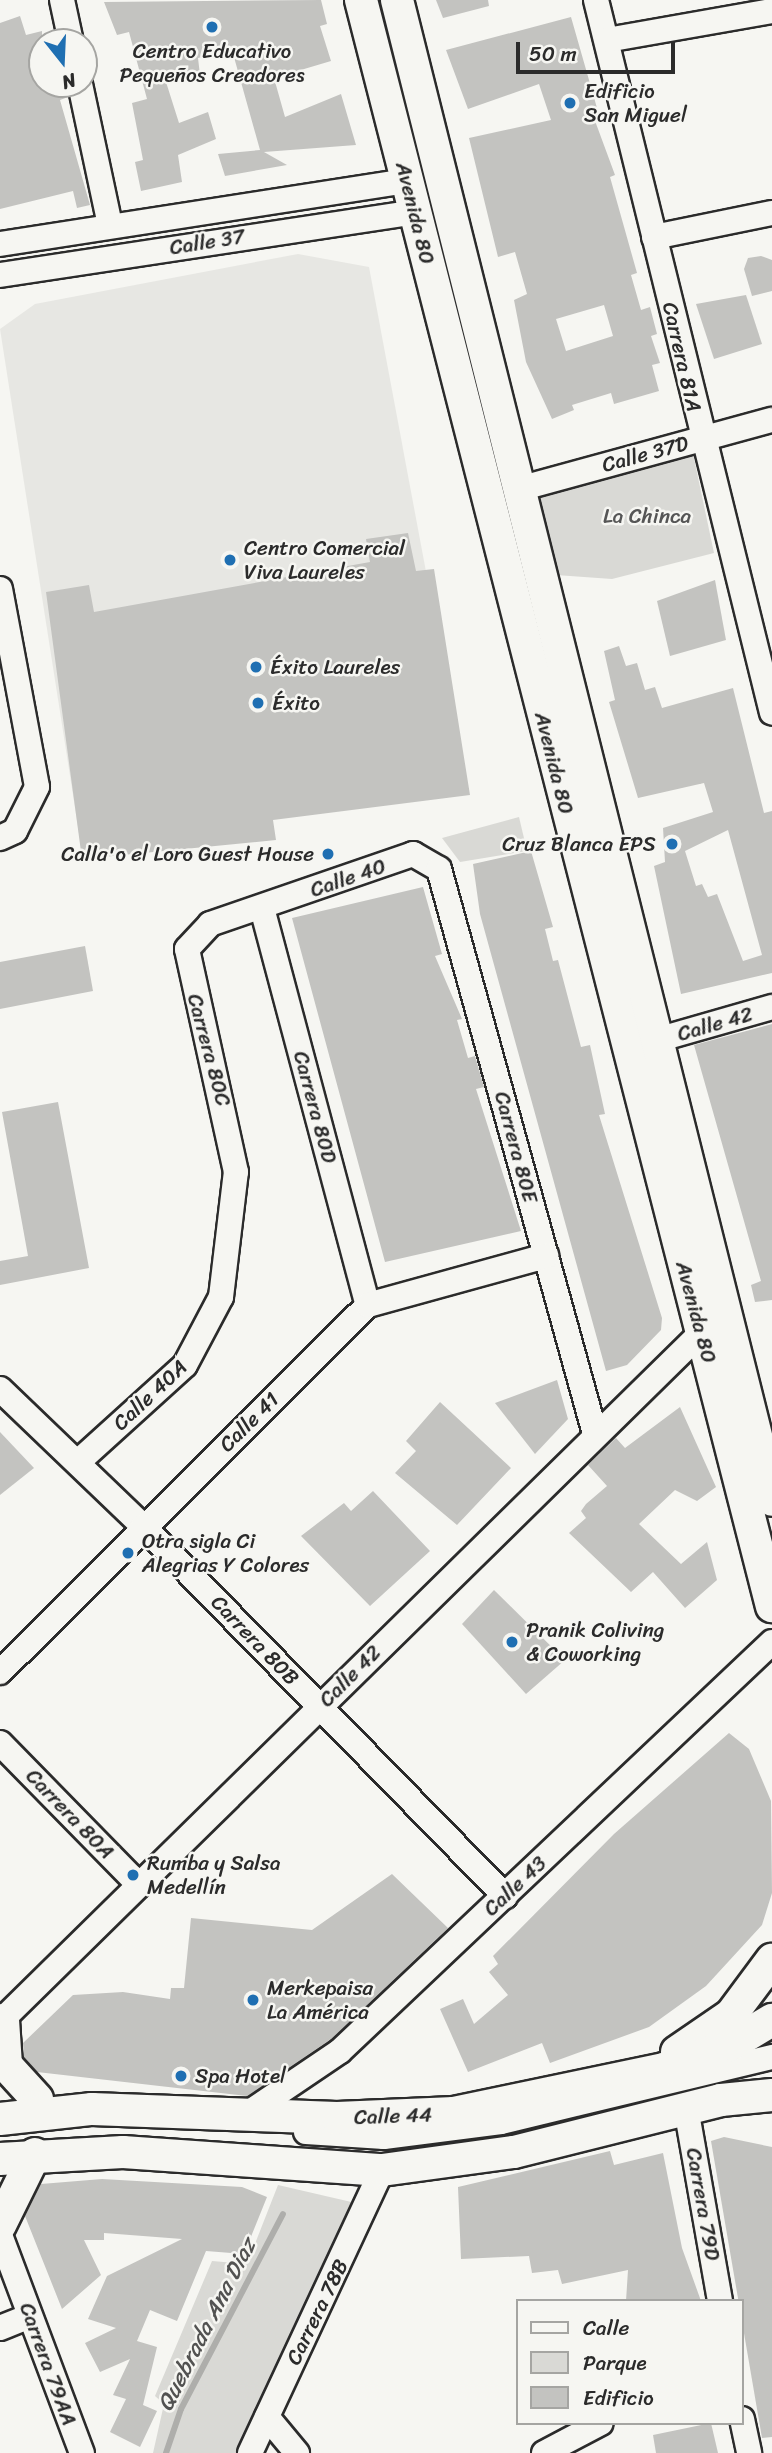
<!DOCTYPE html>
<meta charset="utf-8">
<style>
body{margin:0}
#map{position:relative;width:772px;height:2453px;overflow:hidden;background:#f6f6f2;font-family:Sriracha,sans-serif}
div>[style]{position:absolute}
.built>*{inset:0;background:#e7e7e3}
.green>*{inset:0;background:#d9d9d5}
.stream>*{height:6px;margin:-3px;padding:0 3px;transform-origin:3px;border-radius:3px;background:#aeaeab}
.building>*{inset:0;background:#c3c3c0}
.roads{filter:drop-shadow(2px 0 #2b2b2b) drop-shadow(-2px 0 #2b2b2b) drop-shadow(0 2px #2b2b2b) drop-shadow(0 -2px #2b2b2b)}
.minor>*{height:24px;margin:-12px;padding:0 12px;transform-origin:12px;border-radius:12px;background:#f6f6f2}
.major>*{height:32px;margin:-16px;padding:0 16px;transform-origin:16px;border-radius:16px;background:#f6f6f2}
.dots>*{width:19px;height:19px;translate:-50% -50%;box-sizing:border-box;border:4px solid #f6f6f2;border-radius:50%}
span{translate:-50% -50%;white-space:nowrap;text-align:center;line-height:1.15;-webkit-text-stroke:5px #f6f6f2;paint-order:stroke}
.poi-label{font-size:21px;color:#2b2b2b}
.left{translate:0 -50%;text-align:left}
.right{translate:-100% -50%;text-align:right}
.street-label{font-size:21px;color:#2b2b2b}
.park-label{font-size:21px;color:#565656}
.water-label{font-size:23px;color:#525251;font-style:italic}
.legend{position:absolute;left:516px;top:2299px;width:228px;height:126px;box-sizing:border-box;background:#f6f6f2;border:2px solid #a5a5a2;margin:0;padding:9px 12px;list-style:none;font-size:21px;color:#2b2b2b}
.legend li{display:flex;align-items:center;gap:14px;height:35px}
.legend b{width:35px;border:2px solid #a5a5a2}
.north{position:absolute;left:28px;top:28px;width:70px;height:70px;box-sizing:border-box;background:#f6f6f2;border:2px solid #a5a5a2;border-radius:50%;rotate:162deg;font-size:19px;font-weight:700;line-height:28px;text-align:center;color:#2b2b2b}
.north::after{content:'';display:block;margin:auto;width:24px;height:32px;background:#1f6fb2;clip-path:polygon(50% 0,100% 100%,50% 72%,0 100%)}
.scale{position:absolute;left:516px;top:42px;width:159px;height:32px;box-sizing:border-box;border:4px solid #2b2b2b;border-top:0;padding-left:9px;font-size:21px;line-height:24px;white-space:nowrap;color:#2b2b2b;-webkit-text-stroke:5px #f6f6f2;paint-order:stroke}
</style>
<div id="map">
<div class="built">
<i style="clip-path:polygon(298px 254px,369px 267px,467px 791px,81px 846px,0 329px,35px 304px)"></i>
</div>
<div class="green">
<i style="clip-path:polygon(692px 449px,714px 553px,612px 579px,556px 575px,533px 493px)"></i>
<i style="clip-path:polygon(519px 817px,527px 851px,460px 862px,442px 838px)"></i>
<i style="clip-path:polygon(278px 2185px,360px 2204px,246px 2453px,153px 2453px,164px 2404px,155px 2396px,212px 2261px,247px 2264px)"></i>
</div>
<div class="stream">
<i style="left:166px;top:2453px;width:46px;rotate:-71.2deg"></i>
<i style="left:181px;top:2409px;width:220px;rotate:-62.4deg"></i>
</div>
<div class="building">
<i style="clip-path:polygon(321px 0,327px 24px,320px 26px,331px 61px,274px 78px,285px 117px,341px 94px,356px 145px,264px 152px,287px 165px,225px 176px,218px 154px,260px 150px,232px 50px,198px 58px,200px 75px,166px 82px,179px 123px,208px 112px,216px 139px,178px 155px,182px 182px,141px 191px,135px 162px,143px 160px,132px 103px,147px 99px,129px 32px,117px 35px,104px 2px)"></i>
<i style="clip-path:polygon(436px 0,488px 0,489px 6px,443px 18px)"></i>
<i style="clip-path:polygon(20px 16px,26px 35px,42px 31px,42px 84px,66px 84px,68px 97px,60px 100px,90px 205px,77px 208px,73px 191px,0 209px,0 23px)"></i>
<i style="clip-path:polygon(evenodd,571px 17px,597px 108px,591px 110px,615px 175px,610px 177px,637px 273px,631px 275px,641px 310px,650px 307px,657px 334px,651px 336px,660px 363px,652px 365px,659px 391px,614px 404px,611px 393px,572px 405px,574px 410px,552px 419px,526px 362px,514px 300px,527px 294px,515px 252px,498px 257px,469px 138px,551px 120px,539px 84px,468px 109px,446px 50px,571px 17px,604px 305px,613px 336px,566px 351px,556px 319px,604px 305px)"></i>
<i style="clip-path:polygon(761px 256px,772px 260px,772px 291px,752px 296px,744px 269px,748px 258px)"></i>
<i style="clip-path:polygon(746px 295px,762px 344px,714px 359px,696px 304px)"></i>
<i style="clip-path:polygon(408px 533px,416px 571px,434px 569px,470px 795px,273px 820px,276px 840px,82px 859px,46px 592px,89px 585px,94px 612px,370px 562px,366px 539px)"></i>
<i style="clip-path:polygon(715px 580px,726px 640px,670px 656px,657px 601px)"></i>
<i style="clip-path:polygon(evenodd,619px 646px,626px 666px,637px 663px,645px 690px,655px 687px,662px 708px,733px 688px,764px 813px,772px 811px,772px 973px,681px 994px,654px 866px,665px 862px,663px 828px,713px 812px,704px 783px,638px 798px,609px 702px,615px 700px,604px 651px,619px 646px,728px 830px,762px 955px,743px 961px,717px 894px,708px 897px,702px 884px,696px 886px,685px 851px,728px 830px)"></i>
<i style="clip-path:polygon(531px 851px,553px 927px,545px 929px,553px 961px,558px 960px,581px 1047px,590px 1045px,605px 1114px,599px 1115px,662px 1318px,661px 1330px,627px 1365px,606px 1371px,480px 914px,473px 864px)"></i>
<i style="clip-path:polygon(423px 887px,442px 954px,435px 956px,462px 1019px,457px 1020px,468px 1058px,475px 1056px,484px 1087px,476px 1089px,521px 1231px,385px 1262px,292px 918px)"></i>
<i style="clip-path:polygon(85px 946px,93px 991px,0 1009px,0 962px)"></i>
<i style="clip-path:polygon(772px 1024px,772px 1300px,755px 1302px,751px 1285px,761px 1281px,694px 1045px)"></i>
<i style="clip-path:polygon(58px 1102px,89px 1268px,0 1285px,0 1261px,28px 1256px,2px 1112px)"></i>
<i style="clip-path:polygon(557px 1380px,568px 1419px,535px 1454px,495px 1403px)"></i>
<i style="clip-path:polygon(440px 1402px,511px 1468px,457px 1525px,395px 1473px,416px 1451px,406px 1441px)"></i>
<i style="clip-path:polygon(680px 1407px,716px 1487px,697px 1501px,675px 1490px,639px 1524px,681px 1564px,707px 1542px,717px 1580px,685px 1608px,653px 1572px,631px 1592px,569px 1533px,586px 1518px,581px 1511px,586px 1504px,607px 1486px,588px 1465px,616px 1438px,625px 1448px)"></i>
<i style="clip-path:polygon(0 1432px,34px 1468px,0 1495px)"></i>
<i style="clip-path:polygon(373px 1491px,430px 1551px,370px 1606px,301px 1536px,344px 1503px,351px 1511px)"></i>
<i style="clip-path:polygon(494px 1590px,565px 1660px,526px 1694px,462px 1624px)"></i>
<i style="clip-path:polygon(729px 1733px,749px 1749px,771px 1801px,772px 1893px,762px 1925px,706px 1986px,649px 2027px,550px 2063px,542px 2043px,468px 2072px,440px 2009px,463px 1999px,474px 2024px,508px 1995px,489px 1972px,498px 1964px,493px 1956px,614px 1834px)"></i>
<i style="clip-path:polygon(392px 1874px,448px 1928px,331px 2039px,247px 2096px,37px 2072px,24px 2057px,23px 2043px,73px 1995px,123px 1992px,170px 1999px,171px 1988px,184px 1988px,191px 1918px,312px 1930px)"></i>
<i style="clip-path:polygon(724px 2137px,772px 2147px,772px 2437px,762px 2438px,711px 2141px)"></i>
<i style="clip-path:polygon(610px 2151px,614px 2165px,663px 2153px,682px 2248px,701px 2301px,626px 2301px,628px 2270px,562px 2284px,558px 2270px,532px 2273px,529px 2256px,461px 2259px,458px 2187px)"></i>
<i style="clip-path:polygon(102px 2179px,242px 2187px,267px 2197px,244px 2254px,206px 2251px,177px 2321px,150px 2310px,137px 2341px,157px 2347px,143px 2405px,157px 2411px,140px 2447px,110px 2432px,126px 2399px,113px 2395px,130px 2359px,100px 2372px,85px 2343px,116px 2328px,88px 2319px,107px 2276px,182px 2239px,104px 2233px,104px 2240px,84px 2240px,101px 2275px,62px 2309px,25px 2216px,41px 2184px)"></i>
<i style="clip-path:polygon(711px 2423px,718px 2453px,656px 2453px,653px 2435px)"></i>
</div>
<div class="roads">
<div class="minor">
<i style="left:62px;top:0;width:43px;rotate:77.9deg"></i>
<i style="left:596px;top:0;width:734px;rotate:76.13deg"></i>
<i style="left:607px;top:40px;width:168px;rotate:-10deg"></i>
<i style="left:80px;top:84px;width:144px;rotate:78deg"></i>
<i style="left:654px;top:237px;width:120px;rotate:-11.5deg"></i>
<i style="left:0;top:244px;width:412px;rotate:-8.8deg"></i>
<i style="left:0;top:275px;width:420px;rotate:-8.6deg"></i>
<i style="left:519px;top:489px;width:262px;rotate:-15.3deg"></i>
<i style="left:0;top:589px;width:201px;rotate:79.4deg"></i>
<i style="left:37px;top:787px;width:49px;rotate:116.6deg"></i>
<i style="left:15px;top:831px;width:17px;rotate:155deg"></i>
<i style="left:262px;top:908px;width:411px;rotate:75.1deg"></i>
<i style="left:657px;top:1040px;width:120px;rotate:-16deg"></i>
<i style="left:0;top:1389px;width:198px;rotate:43.8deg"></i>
<i style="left:143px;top:1526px;width:518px;rotate:45.63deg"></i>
<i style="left:78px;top:1462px;width:144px;rotate:-42.2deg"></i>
<i style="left:185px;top:1365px;width:77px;rotate:-62.1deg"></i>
<i style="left:221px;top:1297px;width:126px;rotate:-83.2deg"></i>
<i style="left:236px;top:1172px;width:228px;rotate:-102.4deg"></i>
<i style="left:187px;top:949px;width:34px;rotate:-47deg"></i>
<i style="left:210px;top:924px;width:215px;rotate:-19deg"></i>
<i style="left:413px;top:854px;width:30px;rotate:30deg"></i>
<i style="left:439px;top:869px;width:586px;rotate:74.56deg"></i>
<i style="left:0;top:1672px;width:520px;rotate:-44.92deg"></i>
<i style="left:368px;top:1305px;width:185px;rotate:-15.4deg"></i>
<i style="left:0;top:1743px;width:199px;rotate:45.6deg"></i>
<i style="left:0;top:2022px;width:984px;rotate:-44.51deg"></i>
<i style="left:686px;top:2108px;width:196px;rotate:80deg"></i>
<i style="left:247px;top:2114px;width:112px;rotate:-34.1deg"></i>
<i style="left:340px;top:2051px;width:595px;rotate:-43.43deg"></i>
<i style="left:306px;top:2132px;width:78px;rotate:3.7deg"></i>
<i style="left:384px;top:2137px;width:118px;rotate:-7.3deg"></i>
<i style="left:501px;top:2122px;width:279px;rotate:-13.5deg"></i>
<i style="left:0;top:2235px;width:233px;rotate:69.4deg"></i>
<i style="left:0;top:2328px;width:32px;rotate:-22deg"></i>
<i style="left:267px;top:2417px;width:47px;rotate:50.2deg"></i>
<i style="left:742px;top:2419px;width:35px;rotate:78deg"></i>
<i style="left:250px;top:2453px;width:312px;rotate:-65deg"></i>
<i style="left:544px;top:2453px;width:64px;rotate:-27.8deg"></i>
</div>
<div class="major">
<i style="left:361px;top:0;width:1658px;rotate:75.65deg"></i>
<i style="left:397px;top:0;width:1546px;rotate:75.96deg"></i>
<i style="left:3px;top:2020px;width:45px;rotate:86.2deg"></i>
<i style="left:6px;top:2065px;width:46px;rotate:47.6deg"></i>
<i style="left:677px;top:2052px;width:65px;rotate:-34.4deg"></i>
<i style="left:731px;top:2015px;width:69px;rotate:-53.3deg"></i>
<i style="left:0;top:2119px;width:93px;rotate:-6.2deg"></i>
<i style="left:92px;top:2109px;width:245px;rotate:2.1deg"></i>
<i style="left:337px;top:2118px;width:117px;rotate:-2.4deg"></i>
<i style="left:454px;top:2113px;width:215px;rotate:-11.8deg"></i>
<i style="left:664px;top:2069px;width:72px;rotate:-20.2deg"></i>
<i style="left:732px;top:2044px;width:47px;rotate:-31deg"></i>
<i style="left:0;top:2159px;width:123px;rotate:-3.3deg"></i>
<i style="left:123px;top:2152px;width:260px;rotate:4deg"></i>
<i style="left:382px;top:2170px;width:133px;rotate:-7.8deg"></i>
<i style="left:514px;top:2152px;width:213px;rotate:-14.1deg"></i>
<i style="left:721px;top:2100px;width:51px;rotate:-5.6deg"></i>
<i style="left:0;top:2225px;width:79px;rotate:-63.8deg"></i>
</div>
</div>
<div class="dots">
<i style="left:212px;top:27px;background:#1f6fb2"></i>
<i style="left:570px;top:103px;background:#1f6fb2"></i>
<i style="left:230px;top:560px;background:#1f6fb2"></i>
<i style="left:256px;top:667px;background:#1f6fb2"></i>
<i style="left:258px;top:703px;background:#1f6fb2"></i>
<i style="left:672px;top:844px;background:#1f6fb2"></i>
<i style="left:328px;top:854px;background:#1f6fb2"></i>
<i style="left:128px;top:1553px;background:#1f6fb2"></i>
<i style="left:512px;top:1642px;background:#1f6fb2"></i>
<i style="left:133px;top:1875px;background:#1f6fb2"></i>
<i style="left:253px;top:2000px;background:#1f6fb2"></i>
<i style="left:181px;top:2076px;background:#1f6fb2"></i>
</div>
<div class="poi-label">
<span style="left:212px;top:63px">Centro Educativo<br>Pequeños Creadores</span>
<span class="left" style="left:584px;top:103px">Edificio<br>San Miguel</span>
<span class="left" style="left:244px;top:560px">Centro Comercial<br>Viva Laureles</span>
<span class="left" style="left:270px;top:667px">Éxito Laureles</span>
<span class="left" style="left:272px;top:703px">Éxito</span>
<span class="right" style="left:656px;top:844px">Cruz Blanca EPS</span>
<span class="right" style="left:314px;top:854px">Calla'o el Loro Guest House</span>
<span class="left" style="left:142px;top:1553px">Otra sigla Ci<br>Alegrias Y Colores</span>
<span class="left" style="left:526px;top:1642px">Pranik Coliving<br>&amp; Coworking</span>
<span class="left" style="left:147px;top:1875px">Rumba y Salsa<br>Medellín</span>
<span class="left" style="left:267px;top:2000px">Merkepaisa<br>La América</span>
<span class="left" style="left:195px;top:2076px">Spa Hotel</span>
</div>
<div class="street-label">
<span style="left:415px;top:213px;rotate:76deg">Avenida 80</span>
<span style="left:207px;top:242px;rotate:-9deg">Calle 37</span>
<span style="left:682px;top:357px;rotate:77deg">Carrera 81A</span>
<span style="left:645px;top:454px;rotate:-15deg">Calle 37D</span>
<span style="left:554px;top:763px;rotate:76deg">Avenida 80</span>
<span style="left:348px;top:878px;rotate:-19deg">Calle 40</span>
<span style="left:715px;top:1024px;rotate:-16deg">Calle 42</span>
<span style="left:209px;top:1050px;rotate:75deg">Carrera 80C</span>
<span style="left:315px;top:1107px;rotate:75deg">Carrera 80D</span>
<span style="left:516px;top:1147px;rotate:75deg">Carrera 80E</span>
<span style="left:696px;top:1312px;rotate:75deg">Avenida 80</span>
<span style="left:150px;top:1395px;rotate:-43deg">Calle 40A</span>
<span style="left:249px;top:1422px;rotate:-45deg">Calle 41</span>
<span style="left:255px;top:1640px;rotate:46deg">Carrera 80B</span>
<span style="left:350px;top:1676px;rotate:-45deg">Calle 42</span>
<span style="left:70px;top:1814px;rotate:46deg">Carrera 80A</span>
<span style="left:515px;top:1886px;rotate:-43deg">Calle 43</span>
<span style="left:393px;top:2116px;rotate:-2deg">Calle 44</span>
<span style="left:703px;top:2204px;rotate:80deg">Carrera 79D</span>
<span style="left:317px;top:2312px;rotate:-64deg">Carrera 78B</span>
<span style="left:48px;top:2364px;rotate:70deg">Carrera 79AA</span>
</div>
<div class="park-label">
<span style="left:647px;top:516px">La Chinca</span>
</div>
<div class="water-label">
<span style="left:207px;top:2325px;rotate:-63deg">Quebrada Ana Diaz</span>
</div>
<ul class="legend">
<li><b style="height:9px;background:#f6f6f2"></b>Calle</li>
<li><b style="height:19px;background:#d9d9d5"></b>Parque</li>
<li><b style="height:19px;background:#c3c3c0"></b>Edificio</li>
</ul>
<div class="north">N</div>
<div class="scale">50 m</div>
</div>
